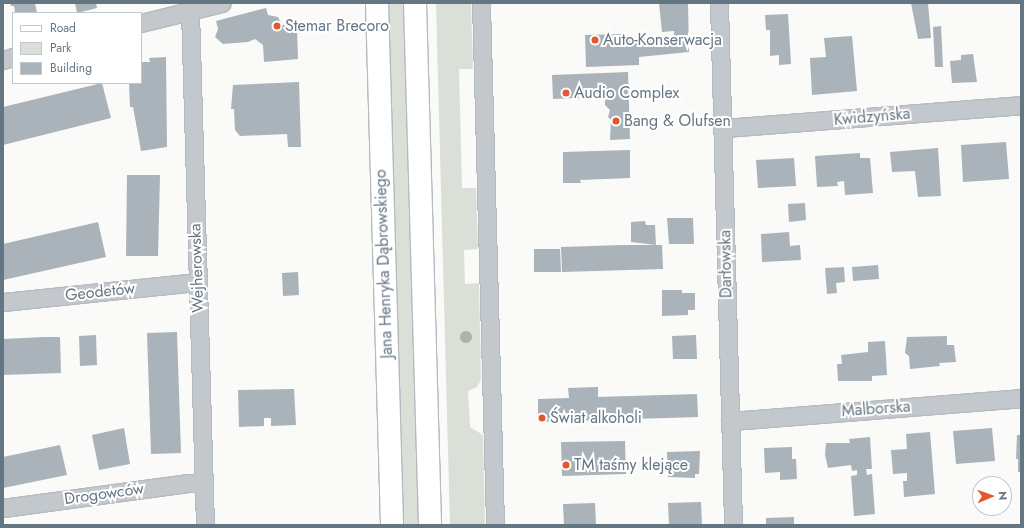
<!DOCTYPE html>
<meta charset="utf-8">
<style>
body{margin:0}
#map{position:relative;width:1024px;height:528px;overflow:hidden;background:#fafaf8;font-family:Jost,sans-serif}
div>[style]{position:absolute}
.green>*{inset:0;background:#dadfd7}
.building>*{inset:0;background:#aab3b9}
.roads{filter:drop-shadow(1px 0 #b5babe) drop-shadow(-1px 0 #b5babe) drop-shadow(0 1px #b5babe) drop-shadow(0 -1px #b5babe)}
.street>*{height:17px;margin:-8.5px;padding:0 8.5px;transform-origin:8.5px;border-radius:8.5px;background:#c3c8cc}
.primary>*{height:22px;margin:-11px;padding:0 11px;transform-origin:11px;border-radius:11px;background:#fff}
.trees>*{width:12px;height:12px;margin:-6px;border-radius:50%;background:#aab4a7}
.dots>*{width:11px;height:11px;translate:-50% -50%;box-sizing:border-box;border:2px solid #fff;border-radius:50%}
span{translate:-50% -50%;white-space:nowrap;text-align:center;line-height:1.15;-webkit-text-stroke:4px #fff;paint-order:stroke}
.poi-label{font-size:16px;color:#657683}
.left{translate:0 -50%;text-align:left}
.street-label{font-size:16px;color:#657683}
.frame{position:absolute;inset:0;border:4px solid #657683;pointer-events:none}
.legend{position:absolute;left:12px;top:12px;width:130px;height:72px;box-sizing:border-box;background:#fff;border:1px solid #c1c8cd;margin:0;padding:5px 7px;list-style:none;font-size:12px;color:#657683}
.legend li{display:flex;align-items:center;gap:8px;height:20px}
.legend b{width:20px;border:1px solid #c1c8cd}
.north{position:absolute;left:972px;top:476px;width:40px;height:40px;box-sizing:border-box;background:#fff;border:1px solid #c1c8cd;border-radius:50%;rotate:88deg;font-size:11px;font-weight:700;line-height:16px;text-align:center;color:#657683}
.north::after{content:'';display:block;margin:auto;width:14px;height:18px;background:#e4572e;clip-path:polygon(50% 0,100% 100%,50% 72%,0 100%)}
</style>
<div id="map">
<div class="green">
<i style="clip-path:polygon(388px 3px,404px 3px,419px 525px,402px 525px)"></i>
<i style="clip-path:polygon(436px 3px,471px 3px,473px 69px,459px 69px,462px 188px,476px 188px,478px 249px,464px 250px,465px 284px,479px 283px,481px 380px,477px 387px,468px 391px,470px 427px,483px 435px,485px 525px,450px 525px)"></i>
</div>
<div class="building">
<i style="clip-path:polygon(10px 3px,35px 3px,37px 13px,15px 13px,14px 6px,11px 6px)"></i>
<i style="clip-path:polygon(75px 3px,96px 3px,97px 8px,77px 13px)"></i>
<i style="clip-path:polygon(659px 3px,688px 3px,689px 52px,639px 57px,639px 65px,586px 67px,585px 35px,625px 34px,625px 38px,674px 39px,674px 31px,662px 32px)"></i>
<i style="clip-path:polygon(911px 3px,928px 3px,931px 38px,918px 39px)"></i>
<i style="clip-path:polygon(266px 8px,268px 15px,278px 17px,282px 25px,297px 26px,298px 59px,264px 62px,263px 45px,255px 39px,248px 42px,223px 44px,215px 37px,218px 29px,216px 21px)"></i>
<i style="clip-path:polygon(788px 14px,791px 64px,779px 65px,779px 55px,770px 56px,770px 30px,766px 30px,765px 15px)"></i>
<i style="clip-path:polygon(941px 26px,943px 67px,935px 67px,933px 27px)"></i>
<i style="clip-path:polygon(852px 36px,857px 91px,812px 95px,810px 58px,826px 57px,824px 38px)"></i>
<i style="clip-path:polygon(973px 54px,977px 82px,952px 83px,950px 61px,961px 60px,961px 55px)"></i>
<i style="clip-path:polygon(166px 57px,167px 147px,141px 151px,133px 107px,130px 107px,129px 83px,141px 83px,141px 62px,150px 62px,149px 58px)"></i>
<i style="clip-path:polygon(628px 72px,630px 139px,610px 140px,611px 120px,608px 117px,610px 110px,605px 105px,605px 98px,600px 98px,600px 94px,579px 95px,578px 101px,578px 98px,553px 99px,552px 75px)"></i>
<i style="clip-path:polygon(299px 82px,301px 147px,288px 147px,287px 134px,240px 136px,235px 130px,234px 109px,231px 109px,233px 85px)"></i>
<i style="clip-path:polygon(102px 83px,111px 118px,3px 145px,3px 107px)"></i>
<i style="clip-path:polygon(1006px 142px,1009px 179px,963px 182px,961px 145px)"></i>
<i style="clip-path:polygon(938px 148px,941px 196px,918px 197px,915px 171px,892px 172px,890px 152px)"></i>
<i style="clip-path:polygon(630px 150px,630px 178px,580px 180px,581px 183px,563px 183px,563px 152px)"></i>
<i style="clip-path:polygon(860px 153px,860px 158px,870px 158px,873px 193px,845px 195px,844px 181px,837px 182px,838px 186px,817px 187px,815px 156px)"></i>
<i style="clip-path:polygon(794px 158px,796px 186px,758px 188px,756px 160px)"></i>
<i style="clip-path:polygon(127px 175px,160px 175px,158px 256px,126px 256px)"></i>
<i style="clip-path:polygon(805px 203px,806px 220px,789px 222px,788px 204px)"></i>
<i style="clip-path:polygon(667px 218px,693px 218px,694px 244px,669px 244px)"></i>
<i style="clip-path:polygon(645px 221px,646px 225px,655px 225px,656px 245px,631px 242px,631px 222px)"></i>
<i style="clip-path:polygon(98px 222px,106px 257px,3px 280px,3px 244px)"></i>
<i style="clip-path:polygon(789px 232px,790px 246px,800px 245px,801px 260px,762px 262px,761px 234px)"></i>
<i style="clip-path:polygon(623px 245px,662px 245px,663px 269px,562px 272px,561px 247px)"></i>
<i style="clip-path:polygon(534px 249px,560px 249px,561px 272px,534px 272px)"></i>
<i style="clip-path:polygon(878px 265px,879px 279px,853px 281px,852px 267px)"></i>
<i style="clip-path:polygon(844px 267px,845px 282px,836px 283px,837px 293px,827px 294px,825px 268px)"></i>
<i style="clip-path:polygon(298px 272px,299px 295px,283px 296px,282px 273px)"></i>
<i style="clip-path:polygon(662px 290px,682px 290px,682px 293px,695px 293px,695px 310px,688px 310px,688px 315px,662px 316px)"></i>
<i style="clip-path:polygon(177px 332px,181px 453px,151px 454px,147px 333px)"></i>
<i style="clip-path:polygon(96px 335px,97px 365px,80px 366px,79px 336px)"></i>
<i style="clip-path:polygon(696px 335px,697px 359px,673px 359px,672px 336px)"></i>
<i style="clip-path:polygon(947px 336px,947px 345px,954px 345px,956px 362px,939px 363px,940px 366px,910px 369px,909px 356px,905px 353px,907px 337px)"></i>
<i style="clip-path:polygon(44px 337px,60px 337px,61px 373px,3px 375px,3px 339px)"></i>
<i style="clip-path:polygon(885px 341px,887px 375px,872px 376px,872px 381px,838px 381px,837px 364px,842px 364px,841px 355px,868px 352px,868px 342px)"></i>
<i style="clip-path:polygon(598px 387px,598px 397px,697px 394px,698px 417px,602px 420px,602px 414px,598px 415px,598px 420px,538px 422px,538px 399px,569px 398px,568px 388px)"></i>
<i style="clip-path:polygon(294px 389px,296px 425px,271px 426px,271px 418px,264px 418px,264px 426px,239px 427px,238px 390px)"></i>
<i style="clip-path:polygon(124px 428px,130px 464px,99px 470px,92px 435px)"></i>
<i style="clip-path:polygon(992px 428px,995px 461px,956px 464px,953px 431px)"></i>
<i style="clip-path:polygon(930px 432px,935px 494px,904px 497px,903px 481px,907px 481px,907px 473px,893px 474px,891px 450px,907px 449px,906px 434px)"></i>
<i style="clip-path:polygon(1017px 435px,1021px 435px,1021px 472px,1018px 472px,1018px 459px,1016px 459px)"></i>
<i style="clip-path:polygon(870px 437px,872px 469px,866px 469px,867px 475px,872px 474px,875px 514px,854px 516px,851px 476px,857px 475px,857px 470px,852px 471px,851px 465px,828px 468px,825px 455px,826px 443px,850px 443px,849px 439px)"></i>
<i style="clip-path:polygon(625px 441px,626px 474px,562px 476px,561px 442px)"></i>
<i style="clip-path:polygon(60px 445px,67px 475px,3px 488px,3px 457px)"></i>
<i style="clip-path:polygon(792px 447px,792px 459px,796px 459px,797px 479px,780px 480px,780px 472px,765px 473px,764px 448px)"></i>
<i style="clip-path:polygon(700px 451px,699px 474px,695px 474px,695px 478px,668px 477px,667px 452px)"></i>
<i style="clip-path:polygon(701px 502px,702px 525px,669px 525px,668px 503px)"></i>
<i style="clip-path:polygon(595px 503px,596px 525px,564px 525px,563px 504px)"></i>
<i style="clip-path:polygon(794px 517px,794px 525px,766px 525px,766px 518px)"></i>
</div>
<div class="roads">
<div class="street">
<i style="left:481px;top:3px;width:522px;rotate:88.46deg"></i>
<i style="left:719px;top:3px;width:522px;rotate:88.46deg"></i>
<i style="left:190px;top:11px;width:514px;rotate:88.33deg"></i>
<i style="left:141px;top:23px;width:83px;rotate:-13.9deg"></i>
<i style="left:3px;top:60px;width:10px;rotate:-17deg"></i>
<i style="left:723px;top:128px;width:299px;rotate:-4.4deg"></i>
<i style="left:3px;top:302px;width:195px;rotate:-5.9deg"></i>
<i style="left:730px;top:421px;width:292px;rotate:-4.5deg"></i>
<i style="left:3px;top:508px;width:186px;rotate:-7.7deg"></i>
<i style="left:187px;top:483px;width:17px"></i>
</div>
<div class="primary">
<i style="left:377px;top:3px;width:522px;rotate:88.35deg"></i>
<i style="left:415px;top:3px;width:522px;rotate:88.35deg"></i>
</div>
</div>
<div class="trees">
<i style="left:466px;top:337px"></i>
</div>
<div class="dots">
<i style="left:277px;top:26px;background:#e4572e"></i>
<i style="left:595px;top:40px;background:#e4572e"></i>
<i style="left:566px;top:93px;background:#e4572e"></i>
<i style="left:616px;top:121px;background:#e4572e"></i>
<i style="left:542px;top:418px;background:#e4572e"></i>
<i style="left:566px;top:465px;background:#e4572e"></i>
</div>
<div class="poi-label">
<span class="left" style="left:285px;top:26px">Stemar Brecoro</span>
<span class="left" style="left:603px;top:40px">Auto-Konserwacja</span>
<span class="left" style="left:574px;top:93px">Audio Complex</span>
<span class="left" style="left:624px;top:121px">Bang &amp; Olufsen</span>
<span class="left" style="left:550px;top:418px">Świat alkoholi</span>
<span class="left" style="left:574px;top:465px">TM taśmy klejące</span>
</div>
<div class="street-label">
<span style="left:872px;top:117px;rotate:-5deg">Kwidzyńska</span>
<span style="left:384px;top:264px;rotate:-92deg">Jana Henryka Dąbrowskiego</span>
<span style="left:726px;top:264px;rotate:-91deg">Darłowska</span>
<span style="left:197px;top:268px;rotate:-92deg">Wejherowska</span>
<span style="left:100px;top:292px;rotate:-6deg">Geodetów</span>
<span style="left:876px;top:409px;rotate:-4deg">Malborska</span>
<span style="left:104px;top:494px;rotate:-8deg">Drogowców</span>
</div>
<div class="frame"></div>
<ul class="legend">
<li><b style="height:5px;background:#fff"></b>Road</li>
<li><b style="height:11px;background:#dadfd7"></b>Park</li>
<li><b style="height:11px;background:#aab3b9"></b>Building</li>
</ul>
<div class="north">N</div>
</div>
